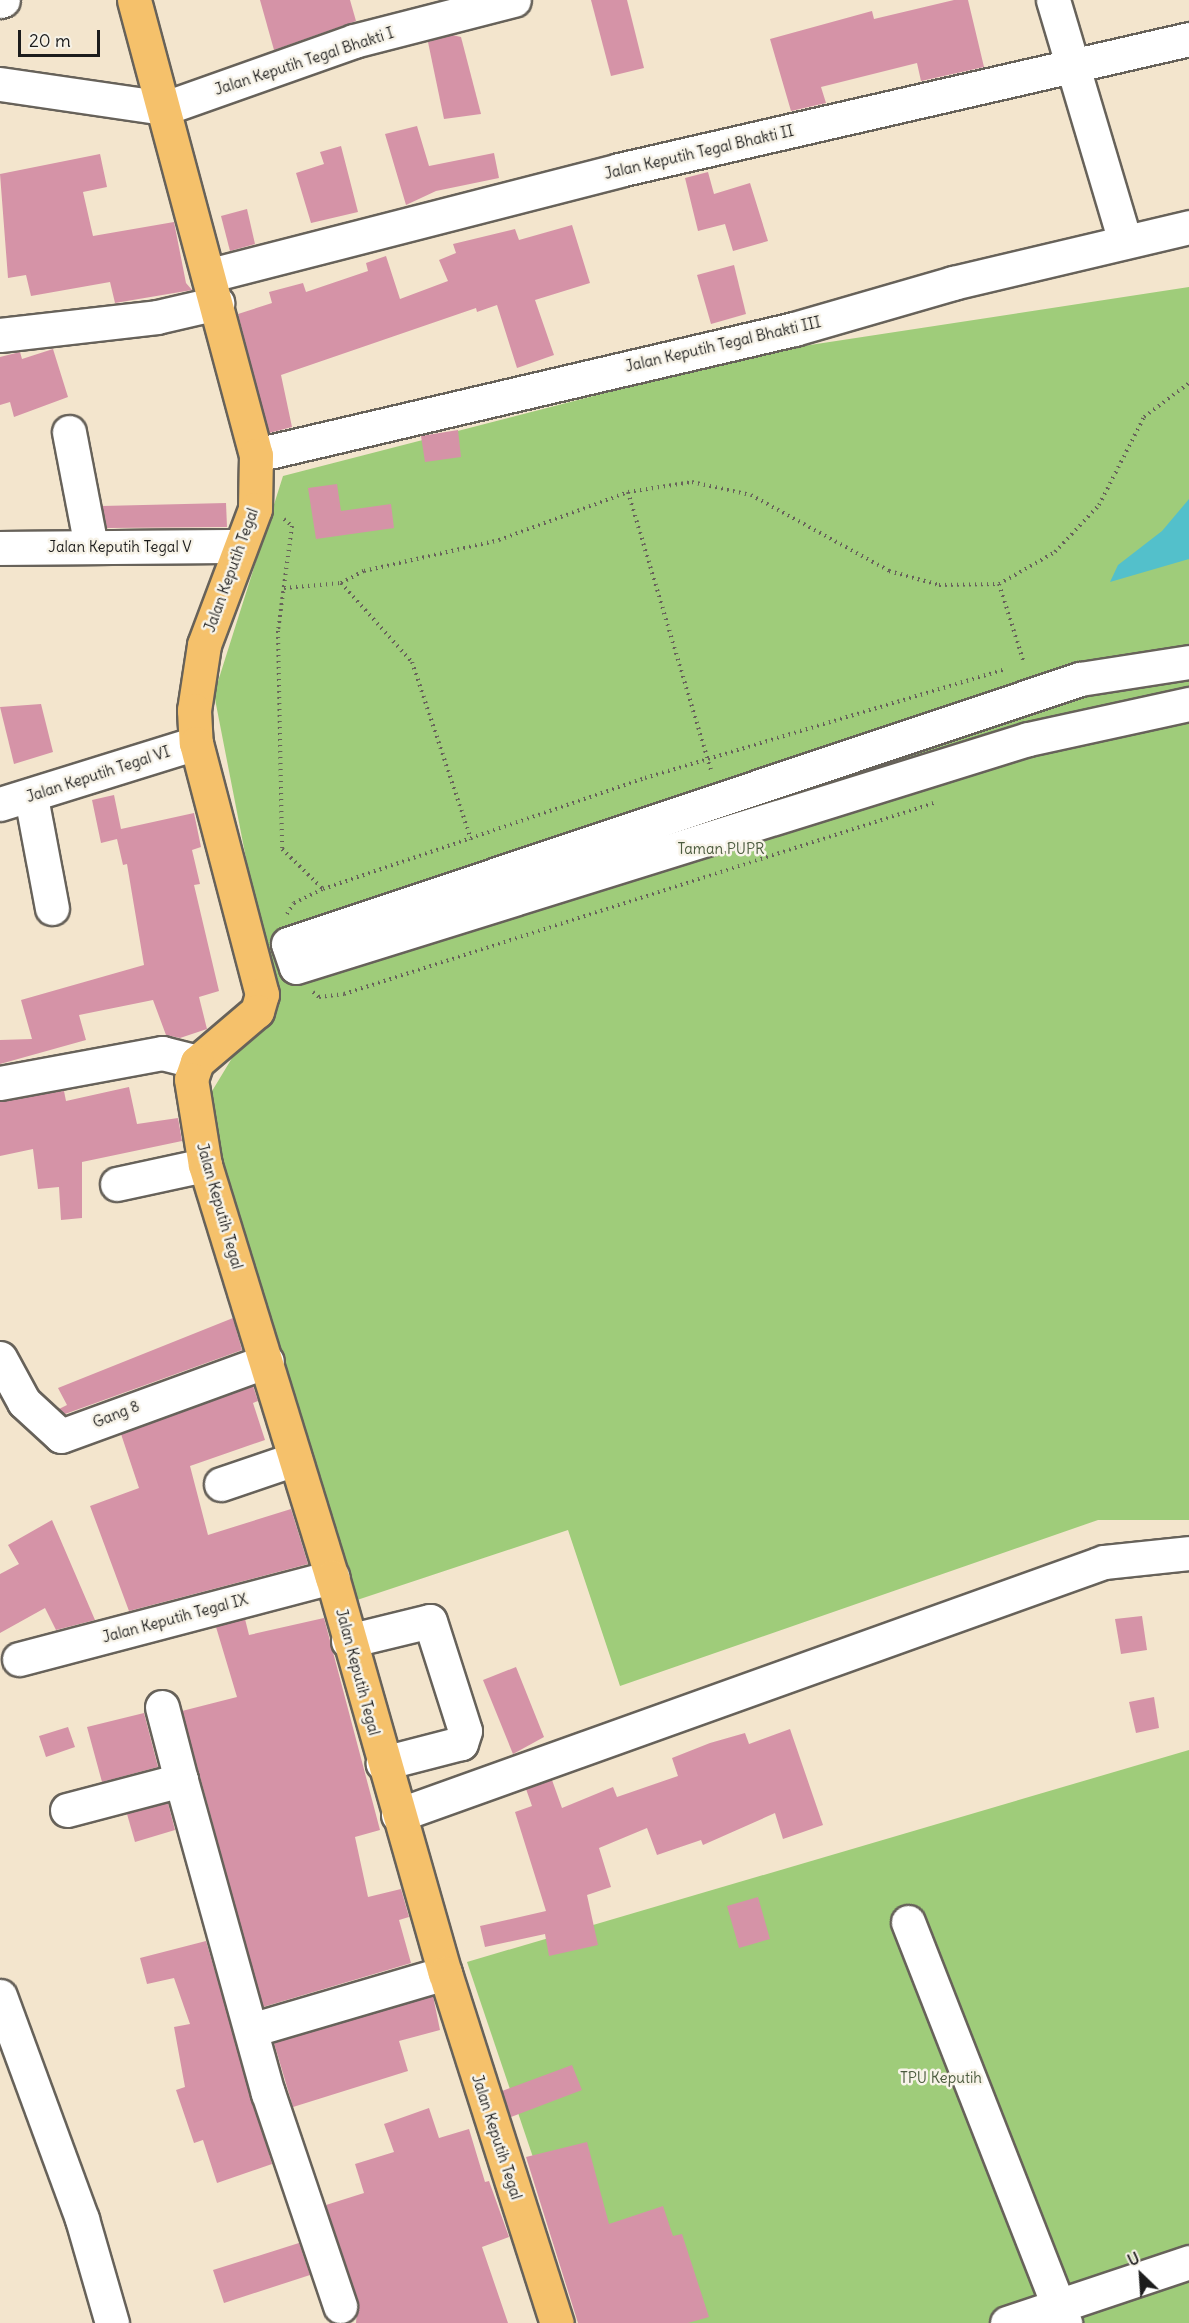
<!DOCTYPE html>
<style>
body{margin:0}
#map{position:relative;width:1189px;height:2323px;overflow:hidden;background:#f3e5cd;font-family:Delius,sans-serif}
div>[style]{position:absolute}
.green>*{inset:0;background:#9fcc7a}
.water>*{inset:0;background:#53c0cb}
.building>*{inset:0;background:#d593a7}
.path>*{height:4px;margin-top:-2px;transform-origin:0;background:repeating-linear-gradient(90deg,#67625a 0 1.5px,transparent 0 6px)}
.roads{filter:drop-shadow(2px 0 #67625a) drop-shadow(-2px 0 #67625a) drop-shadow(0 2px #67625a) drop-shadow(0 -2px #67625a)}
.minor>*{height:33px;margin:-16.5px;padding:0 16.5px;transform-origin:16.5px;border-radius:16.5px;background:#fff}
.major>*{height:33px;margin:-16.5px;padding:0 16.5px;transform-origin:16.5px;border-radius:16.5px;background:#f5c16b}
span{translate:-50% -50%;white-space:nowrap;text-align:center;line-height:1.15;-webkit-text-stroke:5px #f7f3e8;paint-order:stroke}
.street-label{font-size:15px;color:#1c1c1c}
.park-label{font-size:15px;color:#4a5a3d}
.north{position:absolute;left:1111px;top:2245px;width:60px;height:60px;-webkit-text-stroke:4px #f7f3e8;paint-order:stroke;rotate:335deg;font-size:16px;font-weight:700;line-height:24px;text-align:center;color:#1c1c1c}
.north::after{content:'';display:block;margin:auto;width:21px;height:27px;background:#1c1c1c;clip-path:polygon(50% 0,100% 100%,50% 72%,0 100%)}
.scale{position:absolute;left:18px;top:30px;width:82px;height:27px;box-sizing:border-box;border:3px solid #1c1c1c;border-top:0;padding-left:8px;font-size:18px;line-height:21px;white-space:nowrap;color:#1c1c1c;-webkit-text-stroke:4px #f7f3e8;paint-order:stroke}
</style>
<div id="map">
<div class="green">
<i style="clip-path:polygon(1189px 287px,1189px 1520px,1098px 1520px,620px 1686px,568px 1530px,348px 1603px,206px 1101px,272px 992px,214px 694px,283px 476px,764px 352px)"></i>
<i style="clip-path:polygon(1189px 1750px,1189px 2323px,589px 2323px,467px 1962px)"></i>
</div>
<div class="water">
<i style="clip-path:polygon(1189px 499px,1189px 559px,1110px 582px,1118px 565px,1162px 531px)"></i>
</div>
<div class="building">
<i style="clip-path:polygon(260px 0,350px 0,356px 21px,274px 50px)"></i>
<i style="clip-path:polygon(591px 0,627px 0,644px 68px,611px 76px)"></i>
<i style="clip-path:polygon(954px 0,968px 0,984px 67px,921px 81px,917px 63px,821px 87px,826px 103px,791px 111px,770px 39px,872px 11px,874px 19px)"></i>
<i style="clip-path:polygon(452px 35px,461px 37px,481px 114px,444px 119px,428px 42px)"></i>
<i style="clip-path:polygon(417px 126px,429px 166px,494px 153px,499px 178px,436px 191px,406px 205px,385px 134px)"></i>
<i style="clip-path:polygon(341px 146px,358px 212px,311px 223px,296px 173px,324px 164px,320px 152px)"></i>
<i style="clip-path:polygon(100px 154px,107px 187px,83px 192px,93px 236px,174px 222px,186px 283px,192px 290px,115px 303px,110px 282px,31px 296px,26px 275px,8px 278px,0 174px)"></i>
<i style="clip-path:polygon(708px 172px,714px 194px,750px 183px,768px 241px,733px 251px,725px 224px,698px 231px,685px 178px)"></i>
<i style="clip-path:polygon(247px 209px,255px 244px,230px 251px,221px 216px)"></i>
<i style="clip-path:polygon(572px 225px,590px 283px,535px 300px,554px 355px,517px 368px,497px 305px,477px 312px,476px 308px,281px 375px,292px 427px,269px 433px,238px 314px,272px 303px,269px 292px,303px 283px,306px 292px,368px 271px,366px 263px,386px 256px,400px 299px,448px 281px,439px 260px,456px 253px,453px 244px,515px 229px,519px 240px)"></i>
<i style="clip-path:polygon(734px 265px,746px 314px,711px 324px,697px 275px)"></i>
<i style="clip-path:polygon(53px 349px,68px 397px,14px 417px,10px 402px,0 405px,0 357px,20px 352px,22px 359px)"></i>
<i style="clip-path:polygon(458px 430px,461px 457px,425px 462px,421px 436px)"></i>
<i style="clip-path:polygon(337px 484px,341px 511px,391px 504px,394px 528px,316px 539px,308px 488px)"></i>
<i style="clip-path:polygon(226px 503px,227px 527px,107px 528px,102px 506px)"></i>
<i style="clip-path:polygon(41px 704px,53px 752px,14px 764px,0 707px)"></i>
<i style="clip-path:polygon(114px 795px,121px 829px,194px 813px,201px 847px,192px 850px,200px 884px,194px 885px,219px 991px,199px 997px,207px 1029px,180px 1038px,166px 1035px,153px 1000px,79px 1015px,86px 1040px,0 1064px,0 1040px,32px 1039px,21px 1000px,144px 965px,127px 864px,123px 865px,117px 839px,101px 843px,92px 800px)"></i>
<i style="clip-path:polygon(129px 1087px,137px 1124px,178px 1118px,182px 1141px,82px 1162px,82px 1218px,61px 1220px,59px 1187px,38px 1189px,33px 1149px,0 1156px,0 1101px,64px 1091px,66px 1101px)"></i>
<i style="clip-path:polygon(233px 1318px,242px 1350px,65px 1414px,59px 1409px,67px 1405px,58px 1388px)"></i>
<i style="clip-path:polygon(253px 1386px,258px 1401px,253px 1403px,265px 1440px,190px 1466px,208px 1535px,291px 1509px,308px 1564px,129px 1611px,90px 1506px,139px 1488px,121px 1434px)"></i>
<i style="clip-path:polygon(52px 1520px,95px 1620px,56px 1630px,45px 1608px,0 1633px,0 1574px,19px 1564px,8px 1545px)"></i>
<i style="clip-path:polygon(1142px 1616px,1147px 1650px,1121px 1654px,1115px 1619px)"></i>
<i style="clip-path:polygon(324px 1618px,380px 1830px,355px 1837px,368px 1897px,401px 1889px,409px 1917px,399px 1920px,411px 1963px,263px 2007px,182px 1711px,237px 1697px,216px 1627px,245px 1619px,249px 1635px)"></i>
<i style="clip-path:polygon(516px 1667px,544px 1737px,513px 1754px,483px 1680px)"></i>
<i style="clip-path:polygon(1154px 1697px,1159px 1728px,1136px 1733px,1129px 1702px)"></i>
<i style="clip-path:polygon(144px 1713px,158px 1767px,102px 1782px,87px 1727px)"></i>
<i style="clip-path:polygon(68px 1727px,75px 1747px,46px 1757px,39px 1736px)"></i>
<i style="clip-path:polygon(790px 1729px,823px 1825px,783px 1839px,775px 1813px,703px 1845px,701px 1840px,657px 1855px,647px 1828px,599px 1848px,611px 1887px,587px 1895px,598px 1945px,549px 1956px,545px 1934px,485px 1947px,480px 1926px,546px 1911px,515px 1812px,532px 1806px,526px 1789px,552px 1780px,562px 1808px,613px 1787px,617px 1797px,678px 1776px,672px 1758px,710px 1743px,745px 1733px,749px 1744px)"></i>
<i style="clip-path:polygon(168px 1803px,175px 1830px,135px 1842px,127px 1814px)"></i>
<i style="clip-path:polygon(758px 1897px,770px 1939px,739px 1948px,727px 1906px)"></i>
<i style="clip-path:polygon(206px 1941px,272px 2164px,217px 2183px,203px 2140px,194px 2143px,176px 2090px,185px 2087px,174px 2027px,190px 2024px,174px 1978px,147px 1984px,140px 1958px)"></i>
<i style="clip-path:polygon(433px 1996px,440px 2030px,399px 2041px,408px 2071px,293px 2107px,274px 2043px)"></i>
<i style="clip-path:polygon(572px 2065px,582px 2090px,511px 2117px,502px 2091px)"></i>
<i style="clip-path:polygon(429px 2108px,439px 2138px,469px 2129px,485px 2182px,489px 2181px,509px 2237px,482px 2247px,508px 2323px,356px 2323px,358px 2300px,326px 2205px,364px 2193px,355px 2164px,394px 2152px,384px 2124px)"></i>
<i style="clip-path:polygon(587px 2142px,609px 2224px,663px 2206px,673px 2236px,682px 2234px,709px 2317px,688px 2323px,578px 2323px,526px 2157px)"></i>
<i style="clip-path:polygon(299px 2243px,310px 2275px,224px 2303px,213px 2270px)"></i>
</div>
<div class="path">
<i style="left:628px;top:492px;width:293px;rotate:73.4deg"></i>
<i style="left:284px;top:519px;width:11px;rotate:41deg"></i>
<i style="left:292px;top:526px;width:106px;rotate:97.6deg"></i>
<i style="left:278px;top:631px;width:218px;rotate:88.9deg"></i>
<i style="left:282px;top:849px;width:57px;rotate:44.3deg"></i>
<i style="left:341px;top:583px;width:106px;rotate:48.1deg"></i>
<i style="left:412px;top:662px;width:187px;rotate:71.6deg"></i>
<i style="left:999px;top:584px;width:83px;rotate:72.4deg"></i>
<i style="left:284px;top:588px;width:57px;rotate:-5deg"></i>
<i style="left:341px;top:583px;width:26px;rotate:-28deg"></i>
<i style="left:364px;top:571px;width:139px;rotate:-12.9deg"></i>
<i style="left:499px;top:540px;width:138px;rotate:-20.4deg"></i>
<i style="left:628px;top:492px;width:65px;rotate:-8.9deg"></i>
<i style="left:692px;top:482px;width:60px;rotate:12.4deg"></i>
<i style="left:751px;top:495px;width:158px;rotate:28.8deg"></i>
<i style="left:889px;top:571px;width:52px;rotate:15.6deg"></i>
<i style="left:939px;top:585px;width:60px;rotate:-1deg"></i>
<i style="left:999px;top:584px;width:64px;rotate:-29.7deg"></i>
<i style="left:1055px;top:552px;width:64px;rotate:-46.9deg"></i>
<i style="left:1099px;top:505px;width:99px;rotate:-62.9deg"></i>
<i style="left:1144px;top:417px;width:56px;rotate:-37.1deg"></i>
<i style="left:287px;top:914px;width:13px;rotate:-58deg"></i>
<i style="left:294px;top:903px;width:32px;rotate:-26deg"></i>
<i style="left:323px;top:889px;width:341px;rotate:-19deg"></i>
<i style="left:645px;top:778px;width:377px;rotate:-16.8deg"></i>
<i style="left:313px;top:992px;width:8px;rotate:40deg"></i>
<i style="left:319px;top:997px;width:25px;rotate:-7deg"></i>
<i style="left:344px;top:994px;width:623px;rotate:-17.94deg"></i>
</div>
<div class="roads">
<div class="minor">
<i style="left:1053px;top:0;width:252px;rotate:73.4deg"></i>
<i style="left:0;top:1px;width:3px;rotate:-18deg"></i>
<i style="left:0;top:84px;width:167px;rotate:8.3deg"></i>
<i style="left:165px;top:108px;width:201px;rotate:-19.5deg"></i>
<i style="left:354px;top:41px;width:165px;rotate:-14.4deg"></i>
<i style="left:211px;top:275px;width:421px;rotate:-14.4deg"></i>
<i style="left:619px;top:170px;width:585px;rotate:-12.94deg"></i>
<i style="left:0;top:335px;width:158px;rotate:-6.5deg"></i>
<i style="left:157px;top:317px;width:62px;rotate:-13.1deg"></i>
<i style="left:69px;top:432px;width:116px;rotate:79.1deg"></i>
<i style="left:256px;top:455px;width:553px;rotate:-13.18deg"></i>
<i style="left:794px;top:329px;width:166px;rotate:-16.1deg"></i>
<i style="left:953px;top:283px;width:243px;rotate:-13.3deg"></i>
<i style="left:0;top:548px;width:240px;rotate:-0.5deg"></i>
<i style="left:1189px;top:662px;width:110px;rotate:171.1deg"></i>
<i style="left:1080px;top:679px;width:835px;rotate:161.5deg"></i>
<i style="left:288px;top:944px;width:24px;rotate:71deg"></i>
<i style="left:296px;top:967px;width:767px;rotate:-17.3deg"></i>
<i style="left:1028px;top:739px;width:165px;rotate:-12.3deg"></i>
<i style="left:31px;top:797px;width:113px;rotate:79.3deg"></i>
<i style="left:0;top:804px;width:205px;rotate:-17.3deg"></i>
<i style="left:0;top:1083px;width:165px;rotate:-10.5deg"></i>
<i style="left:162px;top:1053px;width:36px;rotate:14deg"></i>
<i style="left:117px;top:1184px;width:90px;rotate:-12.2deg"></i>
<i style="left:0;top:1358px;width:50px;rotate:61.4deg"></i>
<i style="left:24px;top:1402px;width:50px;rotate:42.6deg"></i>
<i style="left:61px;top:1436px;width:219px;rotate:-20deg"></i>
<i style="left:221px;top:1484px;width:78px;rotate:-18.7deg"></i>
<i style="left:348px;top:1641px;width:84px;rotate:-13.7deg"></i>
<i style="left:430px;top:1621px;width:115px;rotate:72.3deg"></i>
<i style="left:465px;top:1731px;width:13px;rotate:108deg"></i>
<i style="left:461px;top:1743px;width:81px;rotate:165.6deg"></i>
<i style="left:19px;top:1659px;width:324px;rotate:-14.7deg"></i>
<i style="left:162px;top:1707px;width:75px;rotate:75.4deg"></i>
<i style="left:67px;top:1810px;width:118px;rotate:-14.7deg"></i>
<i style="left:181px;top:1780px;width:325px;rotate:74.5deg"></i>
<i style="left:268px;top:2093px;width:225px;rotate:71.3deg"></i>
<i style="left:398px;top:1815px;width:750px;rotate:-19.72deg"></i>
<i style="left:1104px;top:1562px;width:85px;rotate:-6deg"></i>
<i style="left:908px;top:1922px;width:431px;rotate:68.6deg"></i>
<i style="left:0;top:1996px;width:238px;rotate:69.8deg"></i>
<i style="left:82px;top:2219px;width:108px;rotate:73.9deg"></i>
<i style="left:251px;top:2030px;width:202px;rotate:-16.4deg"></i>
<i style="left:1007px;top:2323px;width:192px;rotate:-18.5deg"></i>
</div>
<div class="major">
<i style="left:134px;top:0;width:471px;rotate:75deg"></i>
<i style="left:256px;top:455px;width:54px;rotate:91.1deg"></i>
<i style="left:255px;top:509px;width:145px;rotate:110.6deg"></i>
<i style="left:204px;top:645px;width:66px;rotate:98.7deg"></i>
<i style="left:194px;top:710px;width:33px;rotate:87deg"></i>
<i style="left:196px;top:743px;width:260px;rotate:75.3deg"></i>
<i style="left:262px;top:994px;width:18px;rotate:106deg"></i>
<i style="left:257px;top:1011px;width:79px;rotate:139.6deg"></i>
<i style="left:197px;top:1062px;width:18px;rotate:109deg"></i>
<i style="left:191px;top:1079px;width:87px;rotate:80.8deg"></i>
<i style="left:205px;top:1165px;width:431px;rotate:72.9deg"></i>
<i style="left:332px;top:1577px;width:412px;rotate:74.1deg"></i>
<i style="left:445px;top:1973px;width:367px;rotate:72.3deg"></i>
</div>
</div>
<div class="street-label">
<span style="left:304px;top:61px;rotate:-18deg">Jalan Keputih Tegal Bhakti I</span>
<span style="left:699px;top:152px;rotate:-13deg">Jalan Keputih Tegal Bhakti II</span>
<span style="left:723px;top:344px;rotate:-13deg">Jalan Keputih Tegal Bhakti III</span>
<span style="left:120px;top:547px">Jalan Keputih Tegal V</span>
<span style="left:231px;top:570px;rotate:-70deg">Jalan Keputih Tegal</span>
<span style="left:98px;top:774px;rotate:-18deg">Jalan Keputih Tegal VI</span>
<span style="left:220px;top:1206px;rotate:74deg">Jalan Keputih Tegal</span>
<span style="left:116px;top:1414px;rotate:-22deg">Gang 8</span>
<span style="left:175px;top:1618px;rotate:-15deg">Jalan Keputih Tegal IX</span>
<span style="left:358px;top:1672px;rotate:75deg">Jalan Keputih Tegal</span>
<span style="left:497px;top:2137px;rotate:72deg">Jalan Keputih Tegal</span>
</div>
<div class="park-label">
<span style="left:721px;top:849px">Taman PUPR</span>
<span style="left:941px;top:2078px">TPU Keputih</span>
</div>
<div class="north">U</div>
<div class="scale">20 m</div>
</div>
